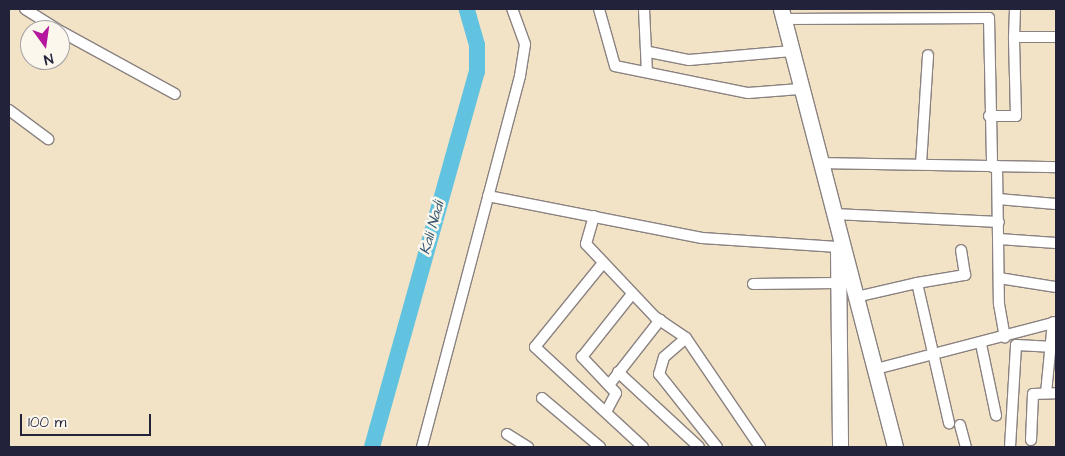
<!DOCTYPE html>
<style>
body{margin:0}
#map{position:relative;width:1065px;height:456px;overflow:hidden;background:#f2e2c6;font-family:"Architects Daughter",sans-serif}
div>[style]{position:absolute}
.river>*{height:16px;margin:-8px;padding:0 8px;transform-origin:8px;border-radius:8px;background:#61c3df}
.roads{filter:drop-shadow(1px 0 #8a8280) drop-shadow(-1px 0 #8a8280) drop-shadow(0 1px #8a8280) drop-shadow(0 -1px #8a8280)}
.street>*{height:10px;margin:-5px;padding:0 5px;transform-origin:5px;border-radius:5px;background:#fff}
.secondary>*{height:15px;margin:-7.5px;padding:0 7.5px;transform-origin:7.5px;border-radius:7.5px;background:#fff}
span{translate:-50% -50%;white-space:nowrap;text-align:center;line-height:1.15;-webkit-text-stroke:5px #fbf7ec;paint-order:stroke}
.water-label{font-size:15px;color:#385a74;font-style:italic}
.frame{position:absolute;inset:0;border:10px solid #22223b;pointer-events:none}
.north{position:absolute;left:20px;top:20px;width:50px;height:50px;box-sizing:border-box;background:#fbf7ec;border:1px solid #a4a2a5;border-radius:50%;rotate:166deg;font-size:14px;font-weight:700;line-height:20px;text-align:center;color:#22223b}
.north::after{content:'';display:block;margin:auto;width:18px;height:22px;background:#b5179e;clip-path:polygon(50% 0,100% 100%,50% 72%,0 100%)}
.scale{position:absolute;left:20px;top:414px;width:131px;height:22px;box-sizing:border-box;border:2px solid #22223b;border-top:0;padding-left:6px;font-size:15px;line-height:18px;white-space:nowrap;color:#22223b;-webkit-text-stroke:4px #fbf7ec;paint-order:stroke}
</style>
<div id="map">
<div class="river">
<i style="left:372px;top:447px;width:389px;rotate:-74.4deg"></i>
<i style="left:477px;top:72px;width:27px;rotate:-90deg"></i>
<i style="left:477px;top:45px;width:37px;rotate:-106deg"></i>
</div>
<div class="roads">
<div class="street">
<i style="left:25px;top:9px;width:39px;rotate:32deg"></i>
<i style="left:599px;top:9px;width:59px;rotate:74.3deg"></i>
<i style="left:615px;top:66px;width:136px;rotate:11.5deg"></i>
<i style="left:748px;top:93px;width:52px;rotate:-4.4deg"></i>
<i style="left:644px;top:9px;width:63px;rotate:87.3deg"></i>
<i style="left:1015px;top:9px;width:28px;rotate:92deg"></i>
<i style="left:1014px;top:37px;width:42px"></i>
<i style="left:783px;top:19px;width:206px;rotate:-0.3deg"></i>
<i style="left:989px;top:18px;width:149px;rotate:88.8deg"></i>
<i style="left:60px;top:31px;width:131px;rotate:28.7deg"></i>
<i style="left:649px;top:52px;width:41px;rotate:11.3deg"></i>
<i style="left:689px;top:60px;width:103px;rotate:-5deg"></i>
<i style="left:9px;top:110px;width:49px;rotate:36.6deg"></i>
<i style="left:989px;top:116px;width:27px"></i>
<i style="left:1016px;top:116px;width:79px;rotate:-91.5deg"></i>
<i style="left:821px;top:163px;width:235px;rotate:1deg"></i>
<i style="left:921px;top:164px;width:109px;rotate:-86.3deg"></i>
<i style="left:997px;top:166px;width:138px;rotate:89.2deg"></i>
<i style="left:999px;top:304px;width:34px;rotate:80deg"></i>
<i style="left:488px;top:196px;width:218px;rotate:11.1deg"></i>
<i style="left:702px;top:238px;width:136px;rotate:3.8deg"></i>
<i style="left:998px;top:199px;width:58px;rotate:4.9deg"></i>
<i style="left:834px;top:214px;width:165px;rotate:2.8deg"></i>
<i style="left:594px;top:216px;width:29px;rotate:106deg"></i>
<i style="left:586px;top:244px;width:100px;rotate:46.6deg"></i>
<i style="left:655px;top:317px;width:37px;rotate:34deg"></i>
<i style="left:686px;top:338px;width:132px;rotate:55.8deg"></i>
<i style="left:999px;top:239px;width:57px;rotate:4deg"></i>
<i style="left:603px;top:263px;width:108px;rotate:129deg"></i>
<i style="left:535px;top:347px;width:147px;rotate:42.8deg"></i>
<i style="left:999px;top:278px;width:58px;rotate:9deg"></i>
<i style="left:917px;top:283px;width:49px;rotate:-9.5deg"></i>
<i style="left:965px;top:275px;width:25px;rotate:-99deg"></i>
<i style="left:753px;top:284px;width:84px;rotate:-0.7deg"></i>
<i style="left:856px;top:297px;width:63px;rotate:-12.9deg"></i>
<i style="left:917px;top:283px;width:144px;rotate:77.1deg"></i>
<i style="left:686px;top:338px;width:29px;rotate:139deg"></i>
<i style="left:664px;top:357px;width:18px;rotate:106deg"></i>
<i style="left:659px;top:374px;width:93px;rotate:51.5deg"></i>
<i style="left:981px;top:344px;width:73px;rotate:78.1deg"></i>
<i style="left:876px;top:369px;width:186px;rotate:-14.6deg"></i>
<i style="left:618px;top:372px;width:110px;rotate:42.8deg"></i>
<i style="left:609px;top:385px;width:83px;rotate:-51.9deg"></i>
<i style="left:1046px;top:393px;width:71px;rotate:-84.4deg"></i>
<i style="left:542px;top:398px;width:76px;rotate:40.2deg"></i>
<i style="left:606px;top:412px;width:21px;rotate:-62deg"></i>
<i style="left:616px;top:393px;width:50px;rotate:-133.4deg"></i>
<i style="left:582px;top:357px;width:80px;rotate:-51.6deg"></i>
<i style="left:960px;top:425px;width:23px;rotate:75deg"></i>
<i style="left:507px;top:434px;width:25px;rotate:32deg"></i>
<i style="left:1031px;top:440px;width:46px;rotate:-87.5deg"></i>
<i style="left:1033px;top:394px;width:23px;rotate:-2deg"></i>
<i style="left:422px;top:447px;width:384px;rotate:-75.2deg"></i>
<i style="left:520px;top:76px;width:32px;rotate:-81deg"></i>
<i style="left:525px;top:44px;width:37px;rotate:-110deg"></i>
<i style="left:1010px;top:447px;width:102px;rotate:-86.6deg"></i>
<i style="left:1016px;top:345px;width:34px;rotate:3deg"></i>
</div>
<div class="secondary">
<i style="left:781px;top:9px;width:453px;rotate:75.4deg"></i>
<i style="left:838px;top:251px;width:196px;rotate:89.4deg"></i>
</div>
</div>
<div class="water-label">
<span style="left:432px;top:228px;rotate:-74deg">Kali Nadi</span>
</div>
<div class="frame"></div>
<div class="north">N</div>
<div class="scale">100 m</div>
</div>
